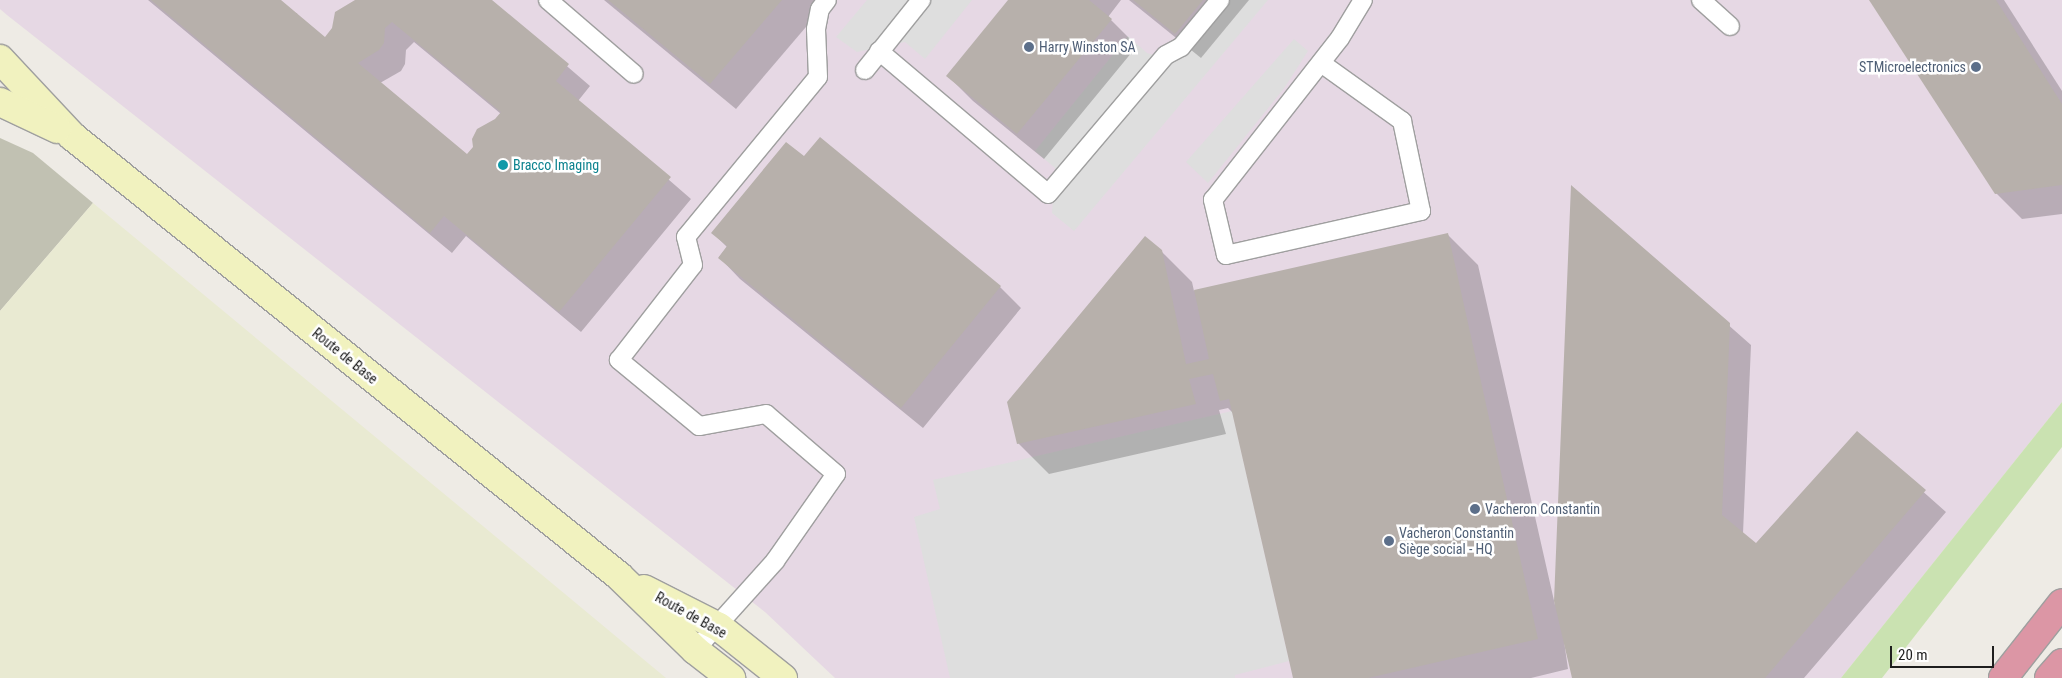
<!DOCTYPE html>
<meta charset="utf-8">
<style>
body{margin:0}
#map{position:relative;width:2062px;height:678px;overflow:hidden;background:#eeebe5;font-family:"Roboto Condensed",sans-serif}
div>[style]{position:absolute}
.industrial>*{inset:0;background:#e6d8e4}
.construction>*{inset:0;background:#c1c1b2}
.farmland>*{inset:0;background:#e9ead2}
.grass>*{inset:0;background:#cae2b1}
.parking>*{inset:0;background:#dedede}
.shadow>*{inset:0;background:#0003}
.building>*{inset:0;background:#b7b0ab}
.roads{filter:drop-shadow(1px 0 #9f9f9f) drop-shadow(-1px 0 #9f9f9f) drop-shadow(0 1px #9f9f9f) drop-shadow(0 -1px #9f9f9f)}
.lane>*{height:18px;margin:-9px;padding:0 9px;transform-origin:9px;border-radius:9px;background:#fff}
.secondary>*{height:28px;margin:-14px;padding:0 14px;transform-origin:14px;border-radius:14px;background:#f1f2bf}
.highway>*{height:28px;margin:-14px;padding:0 14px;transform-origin:14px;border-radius:14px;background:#dc96a5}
.dots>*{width:14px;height:14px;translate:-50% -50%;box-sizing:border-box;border:2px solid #fff;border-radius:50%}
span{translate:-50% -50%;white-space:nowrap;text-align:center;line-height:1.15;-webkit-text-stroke:5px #fff;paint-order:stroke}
.service-label{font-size:14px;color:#4e5e75}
.left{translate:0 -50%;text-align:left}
.right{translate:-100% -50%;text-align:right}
.culture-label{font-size:14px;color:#0d838f}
.street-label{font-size:14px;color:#1e1e1e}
.scale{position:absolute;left:1890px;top:646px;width:104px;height:22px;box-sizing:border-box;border:2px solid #1e1e1e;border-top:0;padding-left:6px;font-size:15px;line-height:18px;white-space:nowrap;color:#1e1e1e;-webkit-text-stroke:4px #fff;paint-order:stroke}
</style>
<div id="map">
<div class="industrial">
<i style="clip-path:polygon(0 0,2062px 0,2062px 402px,1841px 678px,835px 678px,765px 612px,7px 15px,0 9px)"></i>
</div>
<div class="construction">
<i style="clip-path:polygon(0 138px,33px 153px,93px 203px,0 311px)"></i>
</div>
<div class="farmland">
<i style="clip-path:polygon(93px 203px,571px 599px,666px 678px,0 678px,0 311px)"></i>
</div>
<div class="grass">
<i style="clip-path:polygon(2062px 402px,2062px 447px,1882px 678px,1841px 678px)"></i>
</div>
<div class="parking">
<i style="clip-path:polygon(867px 0,972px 0,925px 59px,905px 42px,857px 52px,836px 37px)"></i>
<i style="clip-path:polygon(1220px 0,1268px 0,1074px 231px,1052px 213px,1055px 168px,1035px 151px,1128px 36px,1147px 53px,1175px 62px,1173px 58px)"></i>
<i style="clip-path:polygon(1294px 39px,1308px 51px,1285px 87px,1208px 183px,1186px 162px)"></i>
<i style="clip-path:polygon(1232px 411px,1289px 661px,1235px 675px,1235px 678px,950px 678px,914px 517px,940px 509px,933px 480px)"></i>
</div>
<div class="shadow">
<i style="clip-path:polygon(evenodd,148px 0,279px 0,325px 39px,357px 0,490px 0,590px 86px,578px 101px,691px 199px,581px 332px,466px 236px,452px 253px,148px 0,414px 42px,501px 114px,467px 155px,380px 83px,401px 71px,405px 64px,406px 50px,414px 42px)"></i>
<i style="clip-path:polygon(604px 0,829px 0,736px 109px)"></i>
<i style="clip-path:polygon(1010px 0,1121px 0,1108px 17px,1137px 46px,1044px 159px,973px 101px,948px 76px)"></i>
<i style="clip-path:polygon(1129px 0,1249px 0,1201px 58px)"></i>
<i style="clip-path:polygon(1871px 0,2004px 0,2062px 91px,2062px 214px,2022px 219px,1996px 193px)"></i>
<i style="clip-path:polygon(804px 158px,1000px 287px,1021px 308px,923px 428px,740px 279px,719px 257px,727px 247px,713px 233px)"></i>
<i style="clip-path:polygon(1573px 188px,1751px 345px,1743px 534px,1756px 545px,1857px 433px,1946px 512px,1804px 678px,1573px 678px,1564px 641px,1568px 669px,1531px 678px,1295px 678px,1234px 414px,1228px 408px,1219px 410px,1226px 434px,1049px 474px,1018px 443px,1161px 251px,1192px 282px,1194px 291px,1447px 234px,1478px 265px,1555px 605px)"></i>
</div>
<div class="building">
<i style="clip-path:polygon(evenodd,151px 0,281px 0,325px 37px,332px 28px,335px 12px,355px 0,492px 0,569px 64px,556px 81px,671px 177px,559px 312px,444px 216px,430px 233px,151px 0,392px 22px,501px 112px,495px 119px,477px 129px,472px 139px,473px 147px,467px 154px,358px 63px,379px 50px,384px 43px,385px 28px,392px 22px)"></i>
<i style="clip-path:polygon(608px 0,782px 0,710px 84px)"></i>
<i style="clip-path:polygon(1008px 0,1089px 0,1112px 19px,1017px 134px,946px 76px)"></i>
<i style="clip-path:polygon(1133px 0,1203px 0,1175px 34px)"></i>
<i style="clip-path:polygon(1869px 0,1996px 0,2062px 104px,2062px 185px,1995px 194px)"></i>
<i style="clip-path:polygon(820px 137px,1001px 286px,901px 408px,718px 258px,727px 246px,711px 233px,786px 142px,804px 156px)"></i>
<i style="clip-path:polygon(1571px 185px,1730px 323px,1722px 515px,1756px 543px,1857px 431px,1926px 490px,1765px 678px,1572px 678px,1554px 601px)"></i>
<i style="clip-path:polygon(1448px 233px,1538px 639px,1368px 678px,1293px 678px,1229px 399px,1220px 401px,1213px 374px,1189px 379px,1196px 404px,1017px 444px,1007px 402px,1145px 236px,1162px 250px,1186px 364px,1209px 359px,1194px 290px)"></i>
</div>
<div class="roads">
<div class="lane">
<i style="left:548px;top:0;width:113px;rotate:40.7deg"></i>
<i style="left:1701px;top:0;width:39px;rotate:42deg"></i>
<i style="left:879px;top:51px;width:221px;rotate:40.2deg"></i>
<i style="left:1048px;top:194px;width:182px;rotate:-49.7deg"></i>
<i style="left:1166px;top:55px;width:17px;rotate:-28deg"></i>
<i style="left:1181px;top:47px;width:61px;rotate:-50.3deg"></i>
<i style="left:1321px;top:63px;width:100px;rotate:35.6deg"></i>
<i style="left:1402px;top:121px;width:92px;rotate:78.1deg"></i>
<i style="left:1421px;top:211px;width:200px;rotate:167.3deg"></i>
<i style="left:1226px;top:255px;width:57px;rotate:-103.3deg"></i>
<i style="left:1213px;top:200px;width:206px;rotate:-51.9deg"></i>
<i style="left:1340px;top:38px;width:44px;rotate:-58.8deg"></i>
<i style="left:865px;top:70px;width:90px;rotate:-51.3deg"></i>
<i style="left:695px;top:650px;width:120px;rotate:-48deg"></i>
<i style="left:775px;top:561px;width:106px;rotate:-55deg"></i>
<i style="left:836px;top:474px;width:92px;rotate:-139.4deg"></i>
<i style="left:766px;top:414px;width:68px;rotate:169.8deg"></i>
<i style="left:699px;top:426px;width:104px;rotate:-140.5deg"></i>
<i style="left:619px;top:360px;width:120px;rotate:-52.1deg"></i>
<i style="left:693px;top:265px;width:29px;rotate:-104deg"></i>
<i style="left:686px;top:237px;width:207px;rotate:-50.5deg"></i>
<i style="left:818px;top:77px;width:48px;rotate:-92.4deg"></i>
<i style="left:816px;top:29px;width:20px;rotate:-79deg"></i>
<i style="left:820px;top:9px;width:11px;rotate:-52deg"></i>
</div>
<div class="secondary">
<i style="left:0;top:59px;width:105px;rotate:46.9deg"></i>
<i style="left:72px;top:136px;width:702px;rotate:38.81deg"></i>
<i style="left:619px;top:576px;width:106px;rotate:44.2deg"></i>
<i style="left:695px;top:650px;width:46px;rotate:37.9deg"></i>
<i style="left:0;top:102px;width:63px;rotate:25.3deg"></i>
<i style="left:644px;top:589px;width:84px;rotate:26.9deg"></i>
<i style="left:719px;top:627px;width:82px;rotate:38.6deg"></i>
</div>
<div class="highway">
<i style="left:2003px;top:678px;width:95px;rotate:-51.8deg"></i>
<i style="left:2049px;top:678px;width:20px;rotate:-49deg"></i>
</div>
</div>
<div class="dots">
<i style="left:1029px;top:47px;background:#5c6f8a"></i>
<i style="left:1976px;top:67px;background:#5c6f8a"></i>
<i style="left:503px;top:165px;background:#0f9aa8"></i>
<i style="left:1475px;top:509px;background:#5c6f8a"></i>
<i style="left:1389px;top:541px;background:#5c6f8a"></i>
</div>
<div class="service-label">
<span class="left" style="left:1039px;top:47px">Harry Winston SA</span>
<span class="right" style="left:1966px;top:67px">STMicroelectronics</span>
<span class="left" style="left:1485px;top:509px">Vacheron Constantin</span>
<span class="left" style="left:1399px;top:541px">Vacheron Constantin<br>Siège social - HQ</span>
</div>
<div class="culture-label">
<span class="left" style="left:513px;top:165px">Bracco Imaging</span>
</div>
<div class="street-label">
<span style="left:345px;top:356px;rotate:39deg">Route de Base</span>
<span style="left:691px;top:615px;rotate:29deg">Route de Base</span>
</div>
<div class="scale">20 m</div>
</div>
